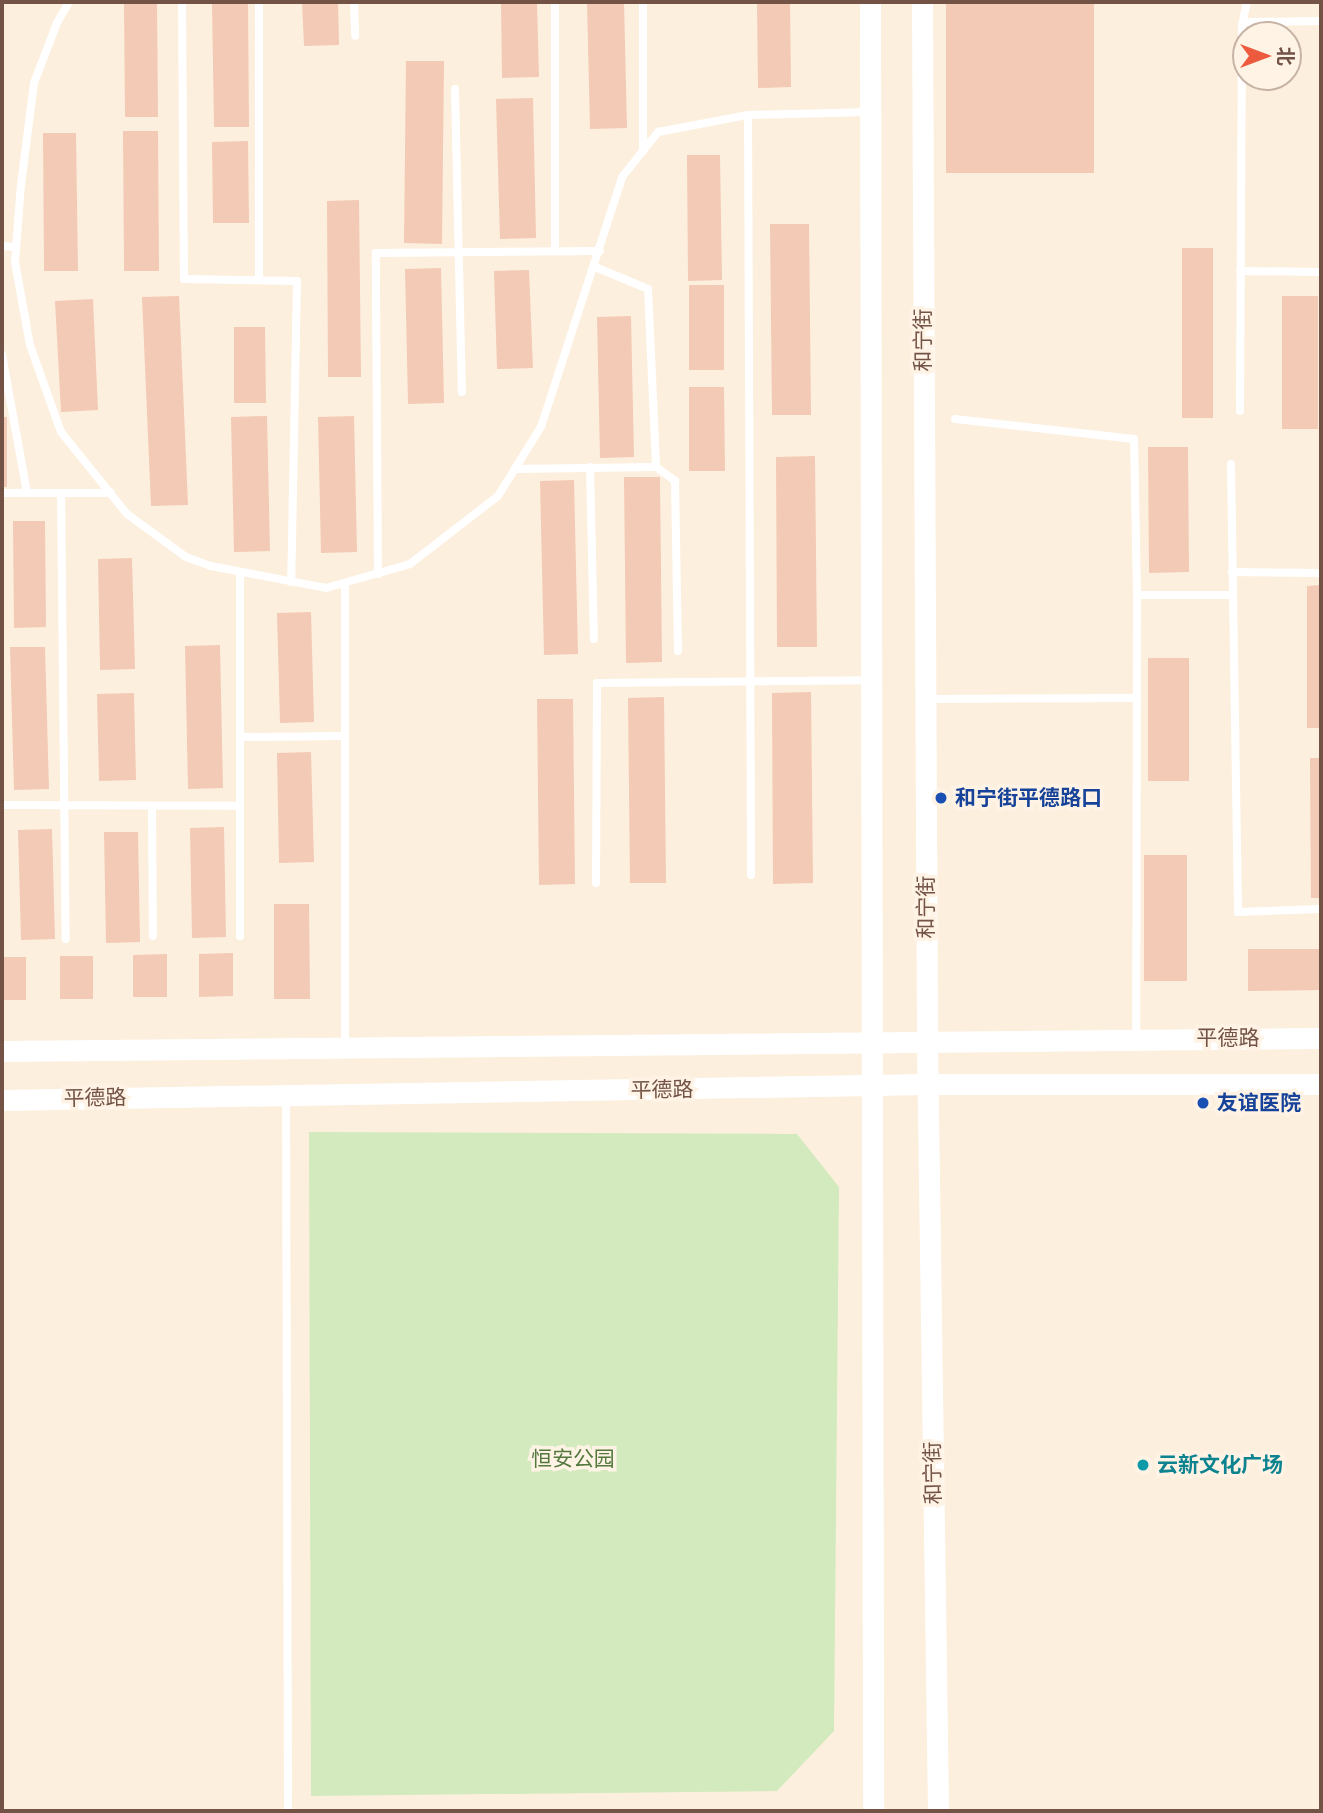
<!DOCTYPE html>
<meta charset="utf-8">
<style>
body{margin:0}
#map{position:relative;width:1323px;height:1813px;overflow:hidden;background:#fdefde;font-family:"PT Sans Narrow","Noto Sans SC",sans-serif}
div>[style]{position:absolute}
.green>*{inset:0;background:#d2eabd}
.building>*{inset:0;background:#f3cab5}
.lane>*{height:8px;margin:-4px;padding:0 4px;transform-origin:4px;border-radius:4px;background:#fff}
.secondary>*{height:21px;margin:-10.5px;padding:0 10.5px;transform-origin:10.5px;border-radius:10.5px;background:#fff}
.dots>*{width:19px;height:19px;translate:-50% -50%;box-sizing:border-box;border:4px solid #fff3e5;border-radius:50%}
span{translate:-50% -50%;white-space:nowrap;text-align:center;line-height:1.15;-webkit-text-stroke:7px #fff3e5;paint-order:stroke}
.street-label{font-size:21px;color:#735346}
.transit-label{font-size:21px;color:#164399;font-weight:700}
.left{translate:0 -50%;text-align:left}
.park-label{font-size:21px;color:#53793e}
.culture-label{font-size:21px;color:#0d838f;font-weight:700}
.frame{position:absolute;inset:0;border:4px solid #735346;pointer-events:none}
.north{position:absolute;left:1232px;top:21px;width:70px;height:70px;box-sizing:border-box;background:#fff3e5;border:2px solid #c7b3a5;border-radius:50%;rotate:90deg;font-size:19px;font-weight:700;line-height:28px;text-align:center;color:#735346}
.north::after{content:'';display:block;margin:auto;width:24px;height:32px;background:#ec5b3e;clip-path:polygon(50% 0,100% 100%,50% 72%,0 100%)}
</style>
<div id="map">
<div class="green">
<i style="clip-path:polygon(309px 1132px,797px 1134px,839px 1187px,834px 1731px,777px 1791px,311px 1796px)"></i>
</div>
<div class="building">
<i style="clip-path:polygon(124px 2px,157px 2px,158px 117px,125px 117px)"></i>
<i style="clip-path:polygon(212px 2px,248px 2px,249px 127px,214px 127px)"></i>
<i style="clip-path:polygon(302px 2px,338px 2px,339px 45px,304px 46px)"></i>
<i style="clip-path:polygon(501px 2px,537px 2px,539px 77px,502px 78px)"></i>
<i style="clip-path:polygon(587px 2px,624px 2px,627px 128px,590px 129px)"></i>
<i style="clip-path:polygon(757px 2px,790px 2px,791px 87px,758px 88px)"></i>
<i style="clip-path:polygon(946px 2px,1094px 2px,1094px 173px,946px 173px)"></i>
<i style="clip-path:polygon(406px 61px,444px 61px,442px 244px,404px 243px)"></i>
<i style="clip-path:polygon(533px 98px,536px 238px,500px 239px,496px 99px)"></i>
<i style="clip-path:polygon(123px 131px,158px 131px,159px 271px,124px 271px)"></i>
<i style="clip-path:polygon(43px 133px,76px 133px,78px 271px,44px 271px)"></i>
<i style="clip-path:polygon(248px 141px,249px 223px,213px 223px,212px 142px)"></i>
<i style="clip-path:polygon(687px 155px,720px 155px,722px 280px,688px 281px)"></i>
<i style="clip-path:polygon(359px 200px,361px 377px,328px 377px,327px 201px)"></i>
<i style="clip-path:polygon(770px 224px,809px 224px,811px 415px,772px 415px)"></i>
<i style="clip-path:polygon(1182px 248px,1213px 248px,1213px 418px,1182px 418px)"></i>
<i style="clip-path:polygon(441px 268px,444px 403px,408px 404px,405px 269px)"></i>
<i style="clip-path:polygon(529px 270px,533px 368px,497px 369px,494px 271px)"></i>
<i style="clip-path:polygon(689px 285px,724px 285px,724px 370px,689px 370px)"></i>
<i style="clip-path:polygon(179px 296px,188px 505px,151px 506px,142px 297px)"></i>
<i style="clip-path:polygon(1282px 296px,1318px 296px,1318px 429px,1282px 429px)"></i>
<i style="clip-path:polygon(93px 299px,98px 410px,61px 412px,55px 301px)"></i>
<i style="clip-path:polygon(631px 316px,634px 457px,600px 458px,597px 317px)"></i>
<i style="clip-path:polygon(234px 327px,265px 327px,266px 403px,234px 403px)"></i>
<i style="clip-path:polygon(689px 387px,724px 387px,725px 471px,689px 471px)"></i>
<i style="clip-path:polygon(267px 416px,270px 551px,234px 552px,231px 417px)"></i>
<i style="clip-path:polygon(354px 416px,357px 552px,321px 553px,318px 417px)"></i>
<i style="clip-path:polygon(2px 417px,7px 417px,7px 487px,2px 487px)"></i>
<i style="clip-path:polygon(1148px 447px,1188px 447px,1189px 572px,1149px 573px)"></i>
<i style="clip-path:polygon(815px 456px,817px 647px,777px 647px,776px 457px)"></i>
<i style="clip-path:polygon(624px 477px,660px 477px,662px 662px,626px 663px)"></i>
<i style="clip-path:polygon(574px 480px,578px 654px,544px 655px,540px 481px)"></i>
<i style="clip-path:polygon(13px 521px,45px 521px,46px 627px,14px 628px)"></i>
<i style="clip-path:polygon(132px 558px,135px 669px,100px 670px,98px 559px)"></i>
<i style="clip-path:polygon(1321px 585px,1321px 728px,1307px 728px,1307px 586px)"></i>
<i style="clip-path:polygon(311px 612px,314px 722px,280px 723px,277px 613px)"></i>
<i style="clip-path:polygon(220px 645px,223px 788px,188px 789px,185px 646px)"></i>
<i style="clip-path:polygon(10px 647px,45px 647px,49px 789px,14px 790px)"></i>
<i style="clip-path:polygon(1148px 658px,1189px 658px,1189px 781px,1148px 781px)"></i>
<i style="clip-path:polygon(811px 692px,813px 883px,773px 884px,772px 693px)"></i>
<i style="clip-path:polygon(134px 693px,136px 780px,99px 781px,97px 694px)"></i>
<i style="clip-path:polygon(664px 697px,666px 883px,630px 883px,628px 698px)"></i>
<i style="clip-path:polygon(537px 699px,573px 699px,575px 884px,539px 885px)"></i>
<i style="clip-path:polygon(311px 752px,314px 862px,279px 863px,277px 753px)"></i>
<i style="clip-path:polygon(1310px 758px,1321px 758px,1321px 898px,1311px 898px)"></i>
<i style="clip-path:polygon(224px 827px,226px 937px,192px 938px,190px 828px)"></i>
<i style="clip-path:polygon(52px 829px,55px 939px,21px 940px,18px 830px)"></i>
<i style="clip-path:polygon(104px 832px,138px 832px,140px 942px,106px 943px)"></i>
<i style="clip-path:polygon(1144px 855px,1187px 855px,1187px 981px,1144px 981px)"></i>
<i style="clip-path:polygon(274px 904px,309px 904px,310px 999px,274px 999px)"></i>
<i style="clip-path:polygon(1248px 949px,1321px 949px,1321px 990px,1248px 991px)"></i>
<i style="clip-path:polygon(233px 953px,233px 996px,199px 997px,199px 954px)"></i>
<i style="clip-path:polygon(167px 954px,167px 997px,133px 997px,133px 955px)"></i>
<i style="clip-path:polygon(60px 956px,93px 956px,93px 999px,60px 999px)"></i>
<i style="clip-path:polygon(2px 957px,26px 957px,26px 1000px,2px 1000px)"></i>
</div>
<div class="lane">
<i style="left:69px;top:2px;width:24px;rotate:120deg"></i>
<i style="left:57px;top:23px;width:64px;rotate:111deg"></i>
<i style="left:34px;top:83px;width:102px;rotate:97.3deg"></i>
<i style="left:21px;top:184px;width:78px;rotate:94.4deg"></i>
<i style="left:15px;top:262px;width:84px;rotate:79.8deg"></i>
<i style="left:30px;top:345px;width:92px;rotate:70.4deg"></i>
<i style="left:61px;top:432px;width:105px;rotate:51.2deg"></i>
<i style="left:127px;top:514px;width:73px;rotate:36.1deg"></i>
<i style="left:186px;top:557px;width:27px;rotate:20deg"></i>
<i style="left:211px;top:566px;width:117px;rotate:10.8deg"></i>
<i style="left:326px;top:588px;width:87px;rotate:-15.9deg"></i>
<i style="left:410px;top:564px;width:111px;rotate:-37.7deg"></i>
<i style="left:498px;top:496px;width:81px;rotate:-58.1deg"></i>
<i style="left:541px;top:427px;width:263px;rotate:-72deg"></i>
<i style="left:622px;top:177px;width:58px;rotate:-51.3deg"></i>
<i style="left:658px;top:132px;width:92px;rotate:-10.7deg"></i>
<i style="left:748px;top:115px;width:122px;rotate:-1.4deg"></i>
<i style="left:182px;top:2px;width:277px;rotate:89.6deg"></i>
<i style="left:184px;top:279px;width:113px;rotate:1deg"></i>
<i style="left:297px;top:281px;width:301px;rotate:91.1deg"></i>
<i style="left:259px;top:2px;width:278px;rotate:90deg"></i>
<i style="left:354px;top:2px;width:34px;rotate:88deg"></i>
<i style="left:1243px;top:22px;width:78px;rotate:-0.7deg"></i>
<i style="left:455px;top:89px;width:303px;rotate:88.7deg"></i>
<i style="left:748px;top:115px;width:760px;rotate:89.77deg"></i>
<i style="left:643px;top:151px;width:149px;rotate:-90deg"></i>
<i style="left:2px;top:246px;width:14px;rotate:4deg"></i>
<i style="left:555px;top:251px;width:249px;rotate:-90deg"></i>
<i style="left:595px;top:267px;width:57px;rotate:22.5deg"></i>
<i style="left:648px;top:289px;width:178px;rotate:87.4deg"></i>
<i style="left:656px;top:467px;width:24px;rotate:36deg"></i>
<i style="left:675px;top:481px;width:170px;rotate:89deg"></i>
<i style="left:1240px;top:271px;width:81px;rotate:0.7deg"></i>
<i style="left:2px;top:355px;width:140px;rotate:79.7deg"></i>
<i style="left:1240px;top:411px;width:386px;rotate:-89.7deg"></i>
<i style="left:1242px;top:25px;width:24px;rotate:-78deg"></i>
<i style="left:955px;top:419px;width:180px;rotate:6.4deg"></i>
<i style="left:1134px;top:439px;width:156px;rotate:88.9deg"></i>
<i style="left:1137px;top:595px;width:444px;rotate:90.1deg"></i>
<i style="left:1231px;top:464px;width:448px;rotate:89.1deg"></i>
<i style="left:1238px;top:912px;width:83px;rotate:-2.1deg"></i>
<i style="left:590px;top:467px;width:172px;rotate:88.7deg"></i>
<i style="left:515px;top:469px;width:141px;rotate:-0.8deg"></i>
<i style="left:2px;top:493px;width:109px"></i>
<i style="left:61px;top:493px;width:446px;rotate:89.4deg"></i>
<i style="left:240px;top:572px;width:364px;rotate:90deg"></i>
<i style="left:1232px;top:572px;width:89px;rotate:0.6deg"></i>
<i style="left:378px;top:574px;width:321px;rotate:-90.4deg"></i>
<i style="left:376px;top:253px;width:224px;rotate:-0.5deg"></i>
<i style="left:1137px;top:595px;width:96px"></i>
<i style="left:926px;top:699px;width:211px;rotate:-0.3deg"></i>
<i style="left:240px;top:737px;width:105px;rotate:-0.5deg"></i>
<i style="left:2px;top:805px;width:238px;rotate:0.2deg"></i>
<i style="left:152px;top:806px;width:130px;rotate:89.6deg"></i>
<i style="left:596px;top:883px;width:200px;rotate:-89.7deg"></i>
<i style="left:597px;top:683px;width:272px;rotate:-0.6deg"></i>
<i style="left:345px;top:1045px;width:462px;rotate:-90deg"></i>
<i style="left:286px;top:1095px;width:716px;rotate:89.84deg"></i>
</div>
<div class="secondary">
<i style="left:870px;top:2px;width:1809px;rotate:89.9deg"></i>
<i style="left:922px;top:2px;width:1039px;rotate:89.72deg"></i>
<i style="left:927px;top:1041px;width:770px;rotate:89.18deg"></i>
<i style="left:2px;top:1051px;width:1319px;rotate:-0.56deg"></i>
<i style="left:2px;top:1100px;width:925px;rotate:-0.99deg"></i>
<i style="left:927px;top:1084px;width:394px"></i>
</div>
<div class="dots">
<i style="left:941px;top:798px;background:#1a4fb4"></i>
<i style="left:1203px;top:1103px;background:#1a4fb4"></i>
<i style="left:1143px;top:1465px;background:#0f9aa8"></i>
</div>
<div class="street-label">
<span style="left:923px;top:340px;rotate:-90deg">和宁街</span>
<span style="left:926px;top:907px;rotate:-90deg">和宁街</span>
<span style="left:1228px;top:1038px">平德路</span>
<span style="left:662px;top:1090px;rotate:-1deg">平德路</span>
<span style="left:95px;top:1098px;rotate:-1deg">平德路</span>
<span style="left:933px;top:1473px;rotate:-91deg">和宁街</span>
</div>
<div class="transit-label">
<span class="left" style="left:955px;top:798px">和宁街平德路口</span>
<span class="left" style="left:1217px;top:1103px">友谊医院</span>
</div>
<div class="park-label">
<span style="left:573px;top:1459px">恒安公园</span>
</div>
<div class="culture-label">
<span class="left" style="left:1157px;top:1465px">云新文化广场</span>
</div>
<div class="frame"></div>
<div class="north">北</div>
</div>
